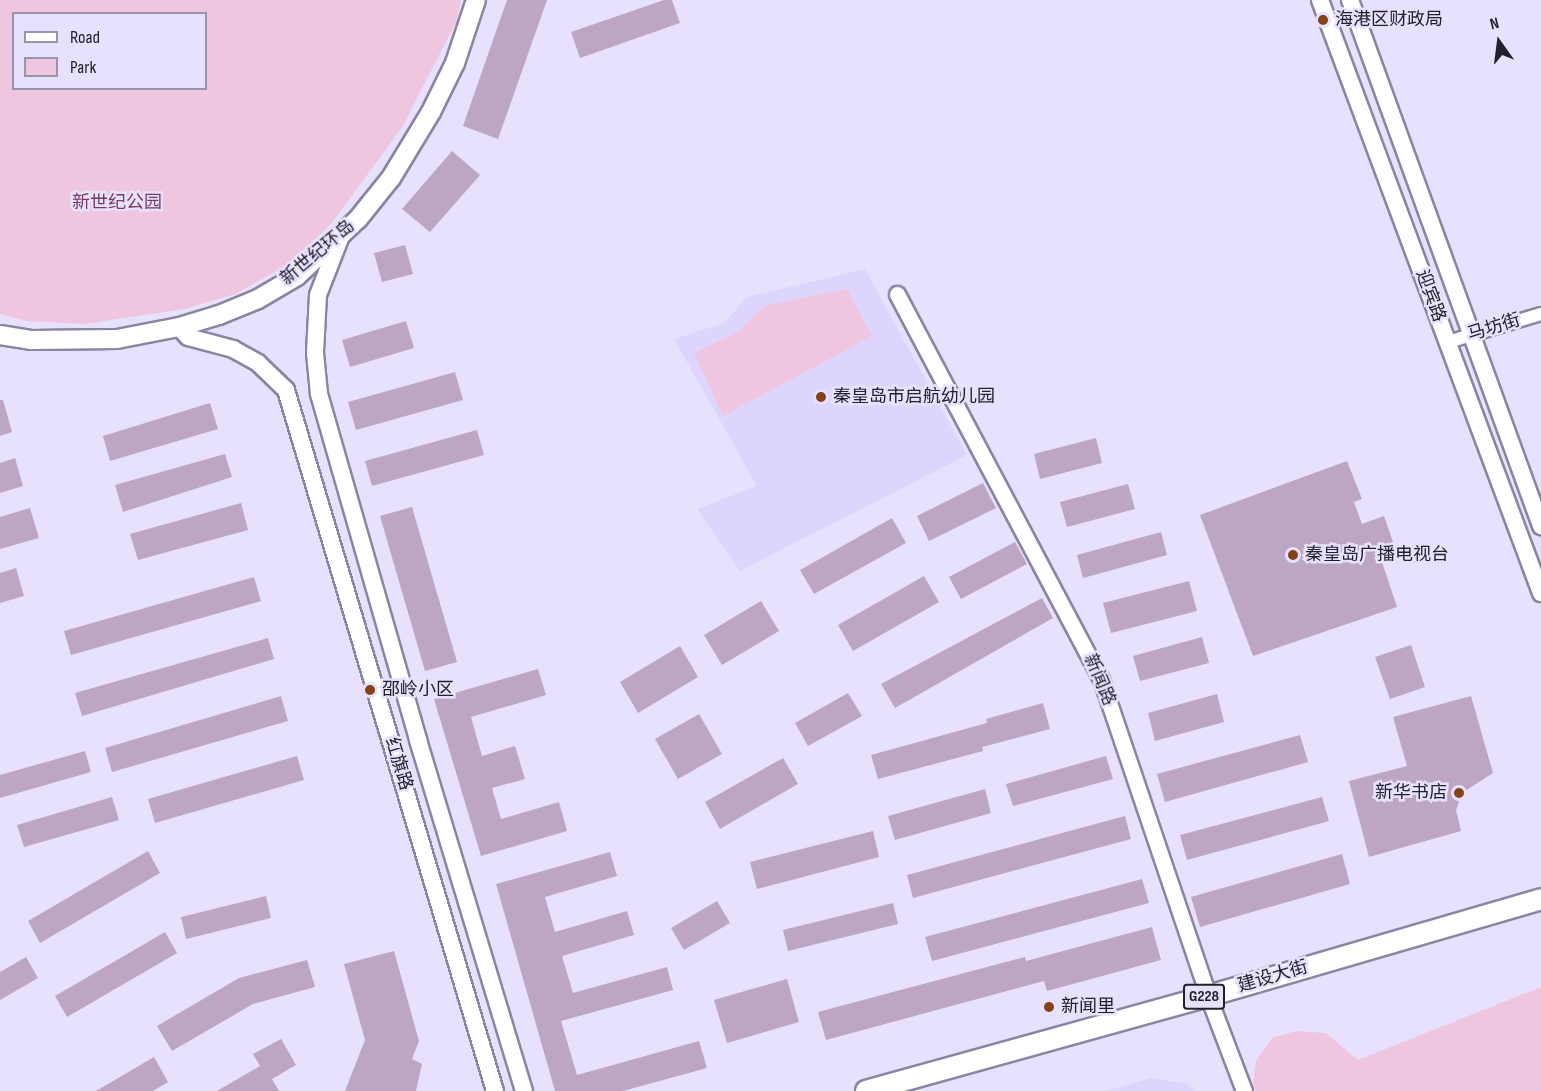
<!DOCTYPE html>
<meta charset="utf-8">
<style>
body{margin:0}
#map{position:relative;width:1541px;height:1091px;overflow:hidden;background:#e8e1fd;font-family:"Sofia Sans Condensed","Noto Sans SC",sans-serif}
div>[style]{position:absolute}
.built>*{inset:0;background:#ded5fe}
.green>*{inset:0;background:#eec6df}
.building>*{inset:0;background:#bca6c3}
.roads{filter:drop-shadow(2px 0 #8c84a3) drop-shadow(-2px 0 #8c84a3) drop-shadow(0 2px #8c84a3) drop-shadow(0 -2px #8c84a3)}
.minor>*{height:12px;margin:-6px;padding:0 6px;transform-origin:6px;border-radius:6px;background:#fff}
.tertiary>*{height:15px;margin:-7.5px;padding:0 7.5px;transform-origin:7.5px;border-radius:7.5px;background:#fff}
.secondary>*{height:16px;margin:-8px;padding:0 8px;transform-origin:8px;border-radius:8px;background:#fff}
.primary>*{height:18px;margin:-9px;padding:0 9px;transform-origin:9px;border-radius:9px;background:#fff}
.trunk>*{height:20px;margin:-10px;padding:0 10px;transform-origin:10px;border-radius:10px;background:#fff}
.dots>*{width:16px;height:16px;translate:-50% -50%;box-sizing:border-box;border:3px solid #e8e1fd;border-radius:50%}
span{translate:-50% -50%;white-space:nowrap;text-align:center;line-height:1.15;-webkit-text-stroke:5px #e8e1fd;paint-order:stroke}
.shield-label span{padding:2px 4px;background:#e8e1fd;border:2px solid;border-radius:4px;-webkit-text-stroke-width:0}
.shield-label{font-size:16px;color:#23202d;font-weight:700}
.poi-label{font-size:18px;color:#23202d}
.left{translate:0 -50%;text-align:left}
.right{translate:-100% -50%;text-align:right}
.park-label{font-size:18px;color:#783c64}
.street-label{font-size:18px;color:#23202d}
.legend{position:absolute;left:12px;top:12px;width:195px;height:78px;box-sizing:border-box;background:#e8e1fd;border:2px solid #9994aa;margin:0;padding:8px 10px;list-style:none;font-size:18px;color:#23202d}
.legend li{display:flex;align-items:center;gap:12px;height:30px}
.legend b{width:30px;border:2px solid #9994aa}
.north{position:absolute;left:1469px;top:12px;width:60px;height:60px;-webkit-text-stroke:4px #e8e1fd;paint-order:stroke;rotate:346deg;font-size:16px;font-weight:700;line-height:24px;text-align:center;color:#23202d}
.north::after{content:'';display:block;margin:auto;width:21px;height:27px;background:#23202d;clip-path:polygon(50% 0,100% 100%,50% 72%,0 100%)}
</style>
<div id="map">
<div class="built">
<i style="clip-path:polygon(865px 269px,967px 455px,740px 571px,697px 509px,757px 486px,674px 339px,724px 323px,747px 297px)"></i>
<i style="clip-path:polygon(1151px 1078px,1187px 1084px,1195px 1091px,1106px 1091px)"></i>
</div>
<div class="green">
<i style="clip-path:polygon(evenodd,0 0,461px 0,456px 22px,403px 126px,331px 224px,289px 264px,235px 294px,184px 309px,84px 324px,27px 321px,0 314px,0 0,14px 14px,206px 14px,206px 88px,14px 88px,14px 14px)"></i>
<i style="clip-path:polygon(847px 289px,872px 336px,723px 416px,694px 353px,738px 332px,764px 306px)"></i>
<i style="clip-path:polygon(1541px 987px,1541px 1091px,1256px 1091px,1253px 1084px,1256px 1061px,1272px 1038px,1296px 1031px,1326px 1033px,1358px 1060px)"></i>
</div>
<div class="building">
<i style="clip-path:polygon(507px 0,547px 0,498px 139px,463px 126px)"></i>
<i style="clip-path:polygon(664px 0,672px 0,680px 23px,580px 58px,571px 32px)"></i>
<i style="clip-path:polygon(452px 151px,480px 175px,430px 232px,402px 209px)"></i>
<i style="clip-path:polygon(405px 245px,413px 274px,382px 282px,374px 253px)"></i>
<i style="clip-path:polygon(406px 321px,414px 348px,350px 367px,342px 340px)"></i>
<i style="clip-path:polygon(455px 372px,463px 400px,356px 430px,348px 402px)"></i>
<i style="clip-path:polygon(0 400px,3px 400px,12px 432px,0 436px)"></i>
<i style="clip-path:polygon(210px 403px,218px 429px,110px 461px,103px 436px)"></i>
<i style="clip-path:polygon(477px 430px,484px 455px,372px 486px,365px 461px)"></i>
<i style="clip-path:polygon(1096px 438px,1102px 463px,1040px 479px,1034px 454px)"></i>
<i style="clip-path:polygon(225px 454px,232px 477px,123px 512px,115px 485px)"></i>
<i style="clip-path:polygon(15px 458px,23px 486px,0 493px,0 463px)"></i>
<i style="clip-path:polygon(1347px 461px,1362px 499px,1354px 502px,1362px 524px,1384px 516px,1393px 542px,1377px 547px,1397px 607px,1253px 656px,1200px 515px)"></i>
<i style="clip-path:polygon(983px 483px,996px 508px,929px 541px,917px 516px)"></i>
<i style="clip-path:polygon(1128px 484px,1135px 509px,1067px 527px,1060px 502px)"></i>
<i style="clip-path:polygon(241px 503px,248px 530px,138px 560px,130px 534px)"></i>
<i style="clip-path:polygon(412px 507px,457px 662px,425px 671px,380px 516px)"></i>
<i style="clip-path:polygon(30px 508px,39px 538px,0 549px,0 517px)"></i>
<i style="clip-path:polygon(892px 518px,906px 543px,814px 594px,800px 570px)"></i>
<i style="clip-path:polygon(1161px 532px,1167px 555px,1083px 578px,1077px 555px)"></i>
<i style="clip-path:polygon(1015px 542px,1027px 564px,961px 599px,949px 577px)"></i>
<i style="clip-path:polygon(16px 568px,24px 596px,0 603px,0 573px)"></i>
<i style="clip-path:polygon(924px 576px,939px 602px,853px 651px,838px 625px)"></i>
<i style="clip-path:polygon(254px 577px,261px 601px,71px 655px,64px 631px)"></i>
<i style="clip-path:polygon(1189px 581px,1197px 611px,1111px 633px,1103px 603px)"></i>
<i style="clip-path:polygon(1042px 598px,1053px 618px,895px 708px,881px 684px)"></i>
<i style="clip-path:polygon(761px 601px,779px 631px,722px 665px,704px 635px)"></i>
<i style="clip-path:polygon(1202px 637px,1209px 663px,1140px 681px,1133px 656px)"></i>
<i style="clip-path:polygon(268px 638px,274px 659px,82px 716px,75px 693px)"></i>
<i style="clip-path:polygon(1411px 645px,1425px 687px,1390px 699px,1375px 657px)"></i>
<i style="clip-path:polygon(680px 646px,698px 677px,638px 713px,620px 682px)"></i>
<i style="clip-path:polygon(538px 669px,546px 695px,471px 717px,482px 756px,515px 746px,525px 779px,492px 788px,501px 819px,559px 802px,567px 831px,481px 856px,434px 699px)"></i>
<i style="clip-path:polygon(848px 693px,862px 716px,808px 746px,795px 723px)"></i>
<i style="clip-path:polygon(1217px 694px,1224px 722px,1155px 741px,1148px 713px)"></i>
<i style="clip-path:polygon(281px 696px,288px 721px,112px 772px,105px 748px)"></i>
<i style="clip-path:polygon(1471px 696px,1493px 773px,1462px 793px,1456px 810px,1461px 831px,1369px 857px,1349px 781px,1407px 766px,1393px 717px)"></i>
<i style="clip-path:polygon(1043px 703px,1050px 729px,982px 747px,983px 751px,878px 779px,871px 755px,987px 723px,986px 719px)"></i>
<i style="clip-path:polygon(699px 714px,722px 754px,678px 779px,655px 739px)"></i>
<i style="clip-path:polygon(1300px 735px,1308px 762px,1165px 802px,1157px 774px)"></i>
<i style="clip-path:polygon(85px 751px,91px 772px,0 798px,0 775px)"></i>
<i style="clip-path:polygon(297px 756px,304px 780px,155px 823px,148px 799px)"></i>
<i style="clip-path:polygon(1106px 756px,1113px 779px,1013px 806px,1006px 784px)"></i>
<i style="clip-path:polygon(783px 758px,798px 784px,720px 829px,705px 802px)"></i>
<i style="clip-path:polygon(985px 789px,991px 813px,895px 840px,888px 816px)"></i>
<i style="clip-path:polygon(112px 797px,119px 820px,24px 847px,17px 825px)"></i>
<i style="clip-path:polygon(1322px 797px,1329px 821px,1187px 860px,1180px 835px)"></i>
<i style="clip-path:polygon(1125px 816px,1131px 839px,913px 898px,907px 875px)"></i>
<i style="clip-path:polygon(873px 831px,879px 857px,757px 889px,750px 862px)"></i>
<i style="clip-path:polygon(148px 851px,160px 873px,40px 943px,28px 921px)"></i>
<i style="clip-path:polygon(610px 852px,617px 876px,545px 897px,555px 932px,627px 911px,634px 935px,562px 956px,573px 993px,667px 967px,673px 990px,561px 1021px,577px 1075px,699px 1041px,707px 1068px,623px 1091px,555px 1091px,496px 884px)"></i>
<i style="clip-path:polygon(1342px 854px,1350px 884px,1200px 927px,1191px 897px)"></i>
<i style="clip-path:polygon(1142px 879px,1149px 903px,932px 961px,925px 937px)"></i>
<i style="clip-path:polygon(266px 896px,271px 918px,186px 939px,181px 917px)"></i>
<i style="clip-path:polygon(717px 901px,730px 923px,684px 950px,671px 928px)"></i>
<i style="clip-path:polygon(893px 903px,898px 924px,788px 951px,783px 930px)"></i>
<i style="clip-path:polygon(1152px 927px,1161px 960px,1047px 991px,1044px 981px,826px 1040px,818px 1012px,1025px 957px,1026px 961px)"></i>
<i style="clip-path:polygon(165px 932px,177px 953px,67px 1017px,55px 996px)"></i>
<i style="clip-path:polygon(394px 951px,419px 1041px,412px 1059px,422px 1064px,416px 1091px,345px 1091px,365px 1040px,344px 964px)"></i>
<i style="clip-path:polygon(26px 957px,38px 978px,0 1000px,0 972px)"></i>
<i style="clip-path:polygon(307px 960px,315px 987px,253px 1004px,172px 1051px,157px 1026px,239px 978px)"></i>
<i style="clip-path:polygon(787px 979px,799px 1022px,727px 1043px,714px 1000px)"></i>
<i style="clip-path:polygon(281px 1039px,296px 1065px,272px 1079px,279px 1091px,217px 1091px,260px 1066px,253px 1054px)"></i>
<i style="clip-path:polygon(154px 1057px,168px 1082px,153px 1091px,96px 1091px)"></i>
</div>
<div class="roads">
<div class="minor">
<i style="left:1448px;top:342px;width:97px;rotate:-16.8deg"></i>
</div>
<div class="tertiary">
<i style="left:897px;top:294px;width:436px;rotate:62.1deg"></i>
<i style="left:1101px;top:679px;width:335px;rotate:71.3deg"></i>
<i style="left:1208px;top:996px;width:102px;rotate:69.2deg"></i>
</div>
<div class="secondary">
<i style="left:1320px;top:0;width:633px;rotate:69.56deg"></i>
<i style="left:1350px;top:0;width:560px;rotate:70.04deg"></i>
<i style="left:341px;top:236px;width:63px;rotate:111.3deg"></i>
<i style="left:318px;top:295px;width:58px;rotate:93deg"></i>
<i style="left:315px;top:353px;width:41px;rotate:84.4deg"></i>
<i style="left:319px;top:394px;width:360px;rotate:74deg"></i>
<i style="left:418px;top:740px;width:367px;rotate:73.2deg"></i>
<i style="left:179px;top:327px;width:13px;rotate:48deg"></i>
<i style="left:188px;top:337px;width:47px;rotate:14.9deg"></i>
<i style="left:233px;top:349px;width:29px;rotate:29deg"></i>
<i style="left:258px;top:363px;width:39px;rotate:44deg"></i>
<i style="left:286px;top:390px;width:731px;rotate:73.4deg"></i>
</div>
<div class="primary">
<i style="left:0;top:335px;width:31px;rotate:9deg"></i>
<i style="left:31px;top:340px;width:86px;rotate:-0.7deg"></i>
<i style="left:117px;top:339px;width:63px;rotate:-11deg"></i>
<i style="left:179px;top:327px;width:42px;rotate:-16.7deg"></i>
<i style="left:219px;top:315px;width:42px;rotate:-22.3deg"></i>
<i style="left:258px;top:299px;width:45px;rotate:-30.5deg"></i>
<i style="left:297px;top:276px;width:83px;rotate:-43.1deg"></i>
<i style="left:358px;top:219px;width:53px;rotate:-51.2deg"></i>
<i style="left:391px;top:178px;width:77px;rotate:-58.8deg"></i>
<i style="left:431px;top:112px;width:55px;rotate:-63.9deg"></i>
<i style="left:455px;top:63px;width:66px;rotate:-71.6deg"></i>
</div>
<div class="trunk">
<i style="left:866px;top:1091px;width:355px;rotate:-15.5deg"></i>
<i style="left:1208px;top:996px;width:347px;rotate:-16.2deg"></i>
</div>
</div>
<div class="dots">
<i style="left:1323px;top:20px;background:#854117"></i>
<i style="left:821px;top:397px;background:#854117"></i>
<i style="left:1293px;top:555px;background:#854117"></i>
<i style="left:370px;top:690px;background:#854117"></i>
<i style="left:1459px;top:793px;background:#854117"></i>
<i style="left:1049px;top:1007px;background:#854117"></i>
</div>
<div class="shield-label">
<span style="left:1204px;top:997px">G228</span>
</div>
<div class="poi-label">
<span class="left" style="left:1335px;top:20px">海港区财政局</span>
<span class="left" style="left:833px;top:397px">秦皇岛市启航幼儿园</span>
<span class="left" style="left:1305px;top:555px">秦皇岛广播电视台</span>
<span class="left" style="left:382px;top:690px">邵岭小区</span>
<span class="right" style="left:1447px;top:793px">新华书店</span>
<span class="left" style="left:1061px;top:1007px">新闻里</span>
</div>
<div class="park-label">
<span style="left:117px;top:203px">新世纪公园</span>
</div>
<div class="street-label">
<span style="left:318px;top:253px;rotate:-40deg">新世纪环岛</span>
<span style="left:1430px;top:296px;rotate:70deg">迎宾路</span>
<span style="left:1494px;top:328px;rotate:-17deg">马坊街</span>
<span style="left:1099px;top:680px;rotate:67deg">新闻路</span>
<span style="left:398px;top:764px;rotate:73deg">红旗路</span>
<span style="left:1273px;top:977px;rotate:-16deg">建设大街</span>
</div>
<ul class="legend">
<li><b style="height:8px;background:#fff"></b>Road</li>
<li><b style="height:16px;background:#eec6df"></b>Park</li>
</ul>
<div class="north">N</div>
</div>
